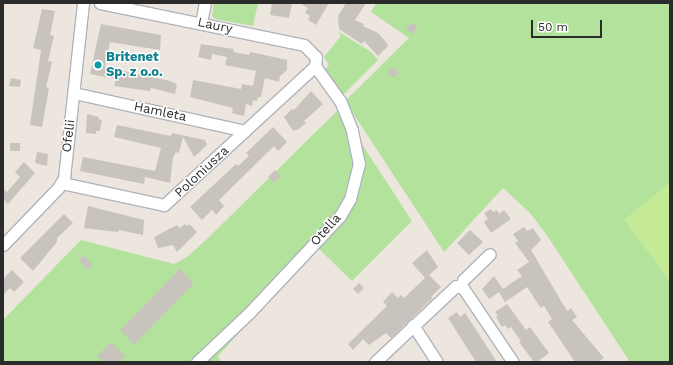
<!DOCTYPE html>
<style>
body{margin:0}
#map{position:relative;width:673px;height:365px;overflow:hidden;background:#ede6de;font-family:"Work Sans",sans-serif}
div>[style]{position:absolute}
.green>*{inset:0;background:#b2e29b}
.pitch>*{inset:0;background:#c4e997}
.building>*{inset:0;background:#c8c3bd}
.roads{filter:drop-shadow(1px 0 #b1b4be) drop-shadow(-1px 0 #b1b4be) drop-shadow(0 1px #b1b4be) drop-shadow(0 -1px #b1b4be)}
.street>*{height:11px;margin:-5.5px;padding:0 5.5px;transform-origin:5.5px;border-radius:5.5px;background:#fff}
.dots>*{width:11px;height:11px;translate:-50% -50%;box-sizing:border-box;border:2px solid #fff;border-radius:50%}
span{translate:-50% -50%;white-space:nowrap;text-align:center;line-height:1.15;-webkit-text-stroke:3px #fff;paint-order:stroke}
.street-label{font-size:13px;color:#2b2b2b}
.culture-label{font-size:13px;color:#0d838f;font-weight:700}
.left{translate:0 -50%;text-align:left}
.frame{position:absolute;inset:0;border:4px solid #2b2b2b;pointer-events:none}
.scale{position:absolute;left:531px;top:20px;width:71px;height:18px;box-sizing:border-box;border:2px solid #2b2b2b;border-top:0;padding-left:5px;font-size:12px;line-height:14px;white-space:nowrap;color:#2b2b2b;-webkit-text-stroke:3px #fff;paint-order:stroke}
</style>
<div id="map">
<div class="green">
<i style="clip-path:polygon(214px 3px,258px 3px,253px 26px,215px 19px,212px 16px)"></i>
<i style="clip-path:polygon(376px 3px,670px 3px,670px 362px,630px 362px,546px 234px,530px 213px,503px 188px,444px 252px,345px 101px,409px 38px,371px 12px)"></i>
<i style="clip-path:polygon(337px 31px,370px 51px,378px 60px,343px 95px,324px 70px,329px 65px,324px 57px,341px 36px)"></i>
<i style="clip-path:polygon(339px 109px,412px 221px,352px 281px,317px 247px,218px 356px,221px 362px,3px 362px,3px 320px,81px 240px,174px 264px,187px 257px,207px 239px)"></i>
</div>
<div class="pitch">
<i style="clip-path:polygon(670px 182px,670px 281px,624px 220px)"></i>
</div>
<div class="building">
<i style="clip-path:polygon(272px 3px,292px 4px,289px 18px,270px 15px)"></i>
<i style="clip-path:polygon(299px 3px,329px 3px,316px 25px,308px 20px,310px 16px,305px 13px,308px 8px)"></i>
<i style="clip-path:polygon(346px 3px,366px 3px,355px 20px,364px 24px,363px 26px,378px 33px,387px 43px,388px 46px,378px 56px,364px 41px,362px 44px,339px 29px,338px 16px)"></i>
<i style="clip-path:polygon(42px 9px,55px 11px,50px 35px,54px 36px,48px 61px,52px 62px,46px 87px,49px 88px,42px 127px,30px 125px,41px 50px,33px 48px)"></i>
<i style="clip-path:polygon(412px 22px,418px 27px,411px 34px,406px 28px)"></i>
<i style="clip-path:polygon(101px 24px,161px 35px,160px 50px,110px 42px,105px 67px,170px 81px,177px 84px,175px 94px,151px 88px,150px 91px,114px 86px,116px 79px,90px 74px)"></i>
<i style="clip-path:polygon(201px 44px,234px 49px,233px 52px,249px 55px,250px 52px,287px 60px,287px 70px,280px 76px,279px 82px,265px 78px,261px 97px,258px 97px,257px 101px,253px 100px,252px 106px,246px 104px,244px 116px,232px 113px,233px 108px,190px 97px,193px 80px,241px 89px,242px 84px,253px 86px,256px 71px,225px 65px,227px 57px,212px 54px,211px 60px,198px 57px)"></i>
<i style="clip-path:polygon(393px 67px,399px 72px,394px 78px,387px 73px)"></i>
<i style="clip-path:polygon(11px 78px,21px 80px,20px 87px,9px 86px)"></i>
<i style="clip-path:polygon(311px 91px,323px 104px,304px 121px,306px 123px,299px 129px,293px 131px,284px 117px,292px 109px,294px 110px)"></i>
<i style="clip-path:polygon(87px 114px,99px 117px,98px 119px,102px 120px,100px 131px,96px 131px,96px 134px,86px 133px)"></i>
<i style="clip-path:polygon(117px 125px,171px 136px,172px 133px,205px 140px,207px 145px,194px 157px,183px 137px,179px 153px,176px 152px,173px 158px,170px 183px,145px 177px,144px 184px,80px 171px,83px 157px,155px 171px,161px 148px,114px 137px)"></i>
<i style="clip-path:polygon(273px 127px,287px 142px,278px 151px,274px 146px,219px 200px,224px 206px,216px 215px,212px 210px,202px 220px,190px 207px,236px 164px,238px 166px,249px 156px,246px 153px)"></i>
<i style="clip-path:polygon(10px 143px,20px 143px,20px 151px,10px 151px)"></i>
<i style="clip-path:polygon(37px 152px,48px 154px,47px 166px,35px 163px)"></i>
<i style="clip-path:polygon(24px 162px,35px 173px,8px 204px,3px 199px,3px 188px,7px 192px,20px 177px,15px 172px)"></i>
<i style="clip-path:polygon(275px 170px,281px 176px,274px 183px,268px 177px)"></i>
<i style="clip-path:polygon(88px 206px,144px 220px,143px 235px,119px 230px,118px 232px,84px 228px)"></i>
<i style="clip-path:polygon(491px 209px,493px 212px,497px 210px,499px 214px,504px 210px,511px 219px,491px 233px,484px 222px,488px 219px,484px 213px)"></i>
<i style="clip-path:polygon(64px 214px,73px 223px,57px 238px,57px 242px,33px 271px,20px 258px)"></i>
<i style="clip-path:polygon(185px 224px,187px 226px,189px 224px,197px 232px,177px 252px,173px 245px,158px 248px,154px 237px,177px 225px,180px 228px)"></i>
<i style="clip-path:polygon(524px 227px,527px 231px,533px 228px,541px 240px,531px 250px,567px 311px,571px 308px,577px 317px,572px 320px,604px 358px,598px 362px,575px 362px,548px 322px,552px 319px,544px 306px,541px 308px,538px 304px,527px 287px,505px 302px,499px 292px,489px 299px,482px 289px,494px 276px,503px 289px,522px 276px,517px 270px,529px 262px,515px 243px,518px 241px,513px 234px)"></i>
<i style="clip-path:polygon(470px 230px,483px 242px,469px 255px,457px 243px)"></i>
<i style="clip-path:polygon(427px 250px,438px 267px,429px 275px,441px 287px,431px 297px,433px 298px,391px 338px,386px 333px,369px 345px,363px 339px,353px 350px,348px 344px,387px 306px,383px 302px,392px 292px,398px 298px,401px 295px,404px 298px,425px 278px,412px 263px)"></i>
<i style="clip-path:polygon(84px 255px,93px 265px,88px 270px,79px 260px)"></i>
<i style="clip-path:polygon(180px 269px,194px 283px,134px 345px,120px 330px)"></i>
<i style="clip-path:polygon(12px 270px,24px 282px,14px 292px,10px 288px,3px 295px,3px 279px)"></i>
<i style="clip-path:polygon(359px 283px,364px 288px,358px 294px,353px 289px)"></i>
<i style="clip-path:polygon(507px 304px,526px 330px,530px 327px,549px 353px,537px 362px,534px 362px,519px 342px,521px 341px,511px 327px,508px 329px,505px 325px,502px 327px,496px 317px,498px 316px,495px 312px)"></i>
<i style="clip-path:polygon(457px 312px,460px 317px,465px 313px,497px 362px,476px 362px,448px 318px)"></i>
<i style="clip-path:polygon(111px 342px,125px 356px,120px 362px,104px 362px,97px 356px)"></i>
</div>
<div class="roads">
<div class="street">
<i style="left:100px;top:3px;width:208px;rotate:11.6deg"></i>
<i style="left:304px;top:45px;width:17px;rotate:45deg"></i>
<i style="left:316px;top:57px;width:9px;rotate:96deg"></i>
<i style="left:201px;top:23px;width:20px;rotate:-79deg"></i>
<i style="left:74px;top:93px;width:175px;rotate:12.5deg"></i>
<i style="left:62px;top:183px;width:104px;rotate:12.2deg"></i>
<i style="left:164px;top:205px;width:205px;rotate:-42.6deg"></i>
<i style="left:3px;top:245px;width:79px;rotate:-46deg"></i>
<i style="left:58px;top:188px;width:12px;rotate:-59deg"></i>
<i style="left:64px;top:178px;width:176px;rotate:-83.8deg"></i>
<i style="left:463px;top:280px;width:37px;rotate:-44deg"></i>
<i style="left:413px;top:325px;width:44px;rotate:57deg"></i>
<i style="left:197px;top:362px;width:71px;rotate:-43.3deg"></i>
<i style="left:249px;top:313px;width:110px;rotate:-46.8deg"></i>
<i style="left:324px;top:233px;width:23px;rotate:-47deg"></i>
<i style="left:340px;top:216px;width:20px;rotate:-60deg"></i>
<i style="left:350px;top:199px;width:36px;rotate:-76deg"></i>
<i style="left:359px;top:164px;width:35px;rotate:-102deg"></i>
<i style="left:352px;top:130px;width:31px;rotate:-112deg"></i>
<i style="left:340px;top:101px;width:43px;rotate:-125.5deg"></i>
<i style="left:375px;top:362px;width:111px;rotate:-43.2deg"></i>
<i style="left:456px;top:286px;width:7px;rotate:16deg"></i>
<i style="left:463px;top:288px;width:89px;rotate:56deg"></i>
</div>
</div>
<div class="dots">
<i style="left:98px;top:65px;background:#0f9aa8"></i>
</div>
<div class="street-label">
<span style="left:215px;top:26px;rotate:12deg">Laury</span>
<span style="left:160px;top:112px;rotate:12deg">Hamleta</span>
<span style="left:69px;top:136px;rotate:-83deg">Ofelii</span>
<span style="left:202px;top:172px;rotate:-43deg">Poloniusza</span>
<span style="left:326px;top:230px;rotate:-48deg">Otella</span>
</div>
<div class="culture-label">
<span class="left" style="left:106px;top:65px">Britenet<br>Sp. z o.o.</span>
</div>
<div class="frame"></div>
<div class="scale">50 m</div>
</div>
